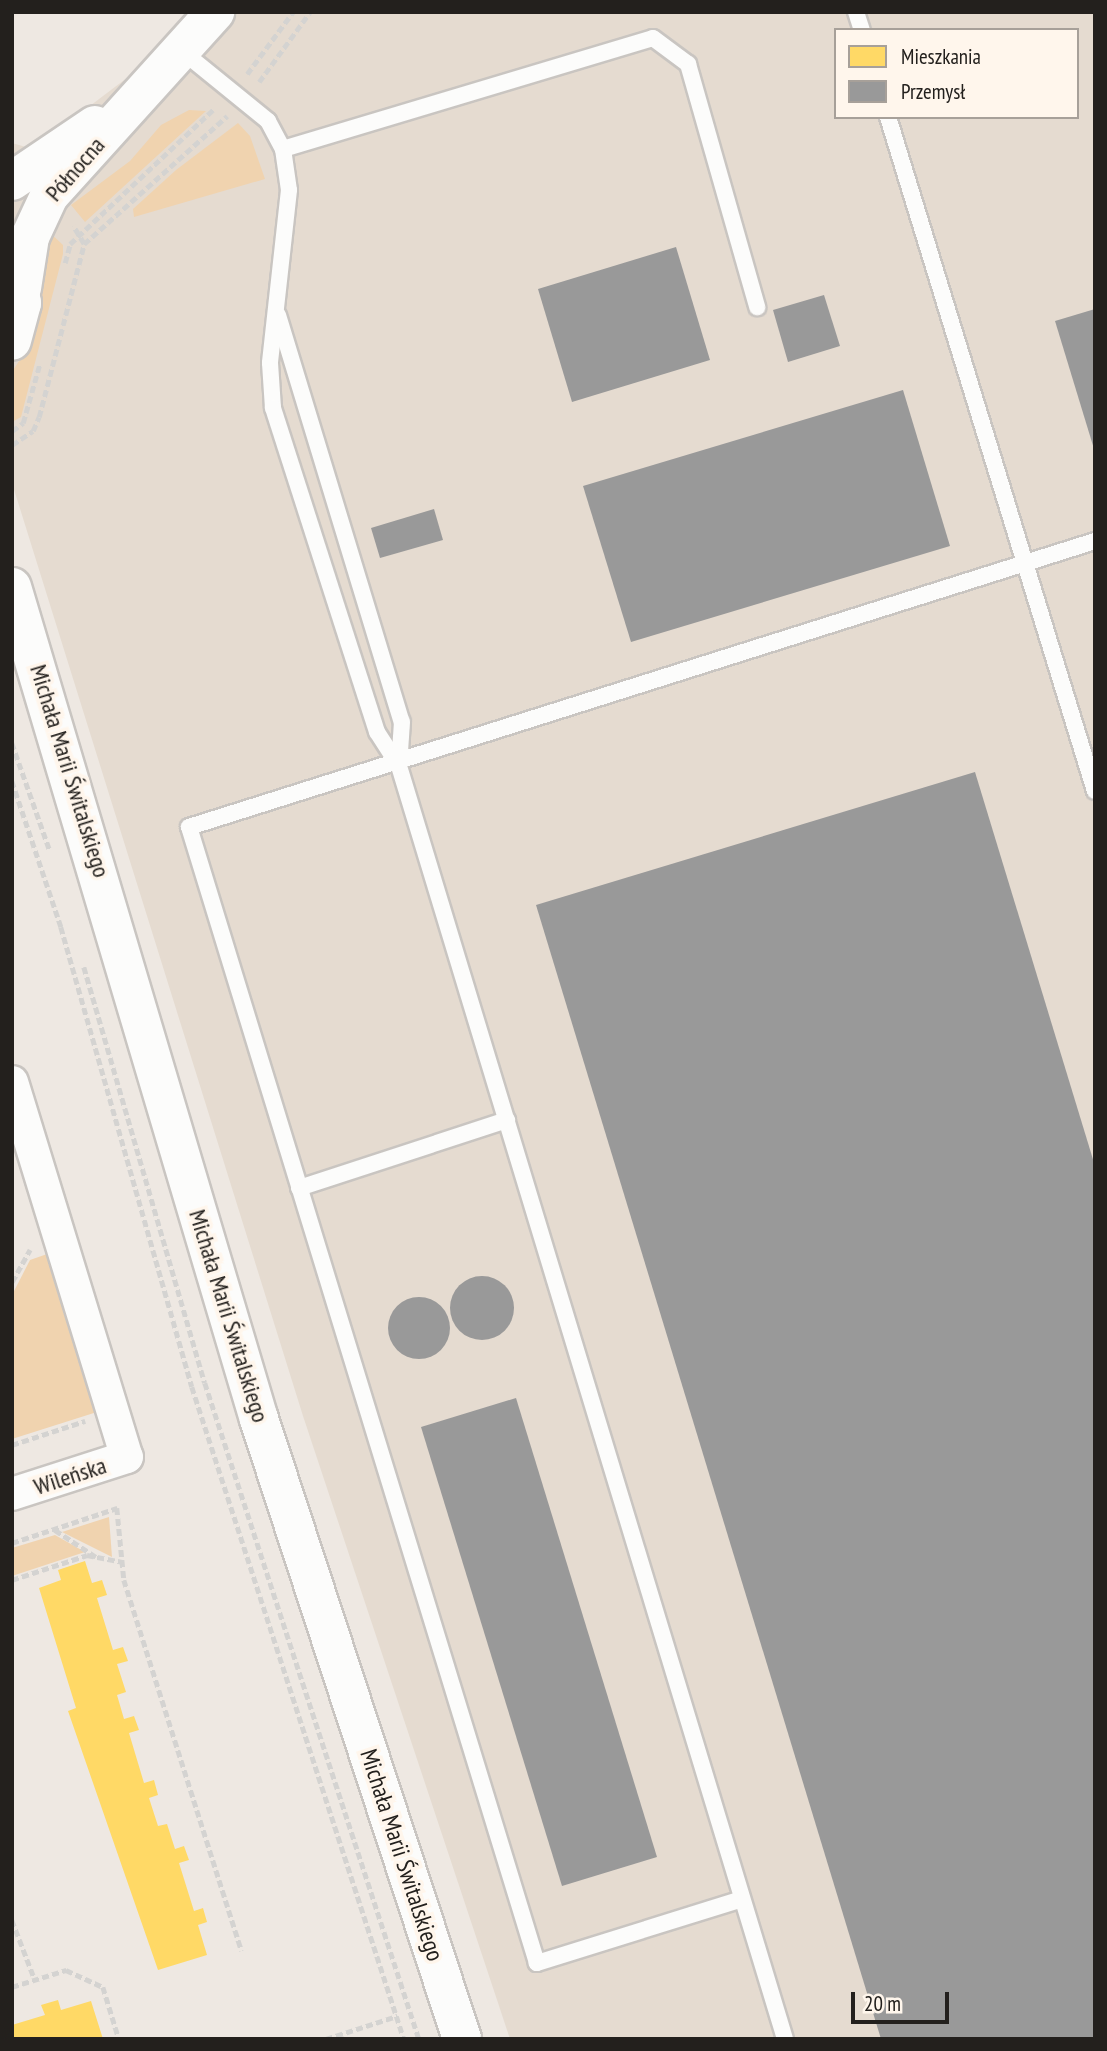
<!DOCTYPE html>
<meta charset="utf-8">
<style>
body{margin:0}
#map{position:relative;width:1107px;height:2051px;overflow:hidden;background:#eee8e2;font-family:"PT Sans Narrow",sans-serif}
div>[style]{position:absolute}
.built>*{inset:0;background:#e5dbd0}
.green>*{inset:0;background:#f0d3af}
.homes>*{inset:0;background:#ffd966}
.industry>*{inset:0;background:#999}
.round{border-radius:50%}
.path>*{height:4.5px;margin-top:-2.25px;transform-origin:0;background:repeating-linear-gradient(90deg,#d4d3d1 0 7px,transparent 0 10.5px)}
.roads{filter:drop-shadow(2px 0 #c9c5c1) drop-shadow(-2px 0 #c9c5c1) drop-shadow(0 2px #c9c5c1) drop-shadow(0 -2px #c9c5c1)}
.service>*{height:16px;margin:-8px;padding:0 8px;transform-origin:8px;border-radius:8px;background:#fcfcfb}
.minor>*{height:32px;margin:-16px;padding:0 16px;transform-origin:16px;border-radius:16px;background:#fcfcfb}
.tertiary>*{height:38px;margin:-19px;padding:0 19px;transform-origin:19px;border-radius:19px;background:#fcfcfb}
.secondary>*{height:38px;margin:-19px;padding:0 19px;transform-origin:19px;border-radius:19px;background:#fcfcfb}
span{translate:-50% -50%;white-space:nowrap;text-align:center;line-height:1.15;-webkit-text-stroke:7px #fff6ec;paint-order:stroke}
.street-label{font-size:24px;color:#23201d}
.frame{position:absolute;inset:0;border:14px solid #23201d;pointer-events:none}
.legend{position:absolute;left:834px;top:28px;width:245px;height:91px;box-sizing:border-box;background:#fff6ec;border:2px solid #a7a099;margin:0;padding:9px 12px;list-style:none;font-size:21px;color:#23201d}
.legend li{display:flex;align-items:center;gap:14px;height:35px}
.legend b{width:35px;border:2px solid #a7a099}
.scale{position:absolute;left:851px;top:1992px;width:98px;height:32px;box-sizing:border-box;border:4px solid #23201d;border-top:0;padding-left:9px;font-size:21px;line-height:24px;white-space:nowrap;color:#23201d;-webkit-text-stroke:5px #fff6ec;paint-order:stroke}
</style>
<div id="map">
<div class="built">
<i style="clip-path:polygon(evenodd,214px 12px,1095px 12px,1095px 2039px,510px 2039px,303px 1416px,12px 483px,12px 143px,33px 149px,214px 12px,836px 30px,1077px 30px,1077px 117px,836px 117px,836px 30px)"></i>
</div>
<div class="green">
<i style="clip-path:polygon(189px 110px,206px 111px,85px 222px,71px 205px,130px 161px,161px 125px)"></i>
<i style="clip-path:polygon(238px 123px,250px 136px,265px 179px,134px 217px,133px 209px,176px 170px)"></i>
<i style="clip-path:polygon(47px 230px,63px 245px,63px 254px,21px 417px,12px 422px,12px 372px,28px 347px)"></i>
<i style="clip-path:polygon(50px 1253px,97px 1412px,12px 1439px,12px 1295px,30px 1260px)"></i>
<i style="clip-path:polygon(109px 1517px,112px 1557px,62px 1532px)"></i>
<i style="clip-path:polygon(55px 1535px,85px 1552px,12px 1576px,12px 1548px)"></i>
</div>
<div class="homes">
<i style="clip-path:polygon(85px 1561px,92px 1583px,102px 1580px,107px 1595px,97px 1598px,113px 1650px,123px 1647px,128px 1661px,117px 1664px,126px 1692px,117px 1695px,124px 1719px,134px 1716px,139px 1730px,129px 1733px,144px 1783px,154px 1780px,158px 1795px,149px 1798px,158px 1826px,167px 1824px,175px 1849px,184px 1846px,189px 1860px,179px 1863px,194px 1911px,203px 1908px,207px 1922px,198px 1925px,207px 1955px,158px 1970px,68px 1711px,76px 1708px,39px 1588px,61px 1580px,58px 1570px)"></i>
<i style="clip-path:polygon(58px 2000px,61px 2010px,91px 2001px,103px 2039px,12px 2039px,12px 2025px,45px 2015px,41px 2005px)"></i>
</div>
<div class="industry">
<i style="clip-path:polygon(676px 247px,710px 360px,572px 402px,538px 289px)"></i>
<i style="clip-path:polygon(824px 295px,840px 346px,788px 362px,773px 310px)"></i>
<i style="clip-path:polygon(1095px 309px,1095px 449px,1094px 449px,1055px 321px)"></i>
<i style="clip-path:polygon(903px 390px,950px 546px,631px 642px,583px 486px)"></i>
<i style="clip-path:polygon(434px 509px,443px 540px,380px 558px,371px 528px)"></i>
<i style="clip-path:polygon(975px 772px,1095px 1166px,1095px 2039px,881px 2039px,536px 905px)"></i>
<i class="round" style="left:450px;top:1276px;width:64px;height:64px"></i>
<i class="round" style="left:388px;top:1297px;width:62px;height:62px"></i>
<i style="clip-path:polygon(516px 1398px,657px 1857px,562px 1886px,421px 1427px)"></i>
</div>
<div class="path">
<i style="left:247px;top:74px;width:77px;rotate:-53.4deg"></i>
<i style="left:259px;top:82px;width:87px;rotate:-53.9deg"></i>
<i style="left:70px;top:244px;width:199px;rotate:-43.2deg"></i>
<i style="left:84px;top:244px;width:192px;rotate:-41.8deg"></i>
<i style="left:65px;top:263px;width:20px;rotate:-75deg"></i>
<i style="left:12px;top:431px;width:14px;rotate:-36deg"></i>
<i style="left:23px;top:423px;width:62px;rotate:-74.2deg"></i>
<i style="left:12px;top:445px;width:25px;rotate:-34deg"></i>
<i style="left:33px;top:431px;width:15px;rotate:-67deg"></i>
<i style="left:39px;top:417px;width:179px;rotate:-75.4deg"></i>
<i style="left:84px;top:244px;width:21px;rotate:-121deg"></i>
<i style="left:12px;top:743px;width:114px;rotate:70.6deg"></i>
<i style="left:12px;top:781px;width:154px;rotate:71.4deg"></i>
<i style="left:61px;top:927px;width:478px;rotate:74.1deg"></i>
<i style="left:192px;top:1387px;width:686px;rotate:71.99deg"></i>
<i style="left:84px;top:967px;width:433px;rotate:73.8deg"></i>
<i style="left:205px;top:1383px;width:690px;rotate:71.93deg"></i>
<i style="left:12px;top:1282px;width:37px;rotate:-61deg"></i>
<i style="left:12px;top:1445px;width:77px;rotate:-18.2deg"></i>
<i style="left:55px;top:1530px;width:49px;rotate:33.4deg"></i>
<i style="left:12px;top:1543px;width:111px;rotate:-18.4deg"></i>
<i style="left:117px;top:1508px;width:72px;rotate:84.4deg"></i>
<i style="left:124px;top:1580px;width:389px;rotate:72.4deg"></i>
<i style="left:12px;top:1580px;width:79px;rotate:-18.4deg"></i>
<i style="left:87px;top:1555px;width:36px;rotate:11deg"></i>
<i style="left:12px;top:1920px;width:64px;rotate:69deg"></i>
<i style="left:12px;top:1987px;width:57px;rotate:-17.5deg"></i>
<i style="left:66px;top:1970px;width:41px;rotate:24.7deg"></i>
<i style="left:103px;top:1987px;width:54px;rotate:72.9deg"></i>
<i style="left:326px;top:2039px;width:75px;rotate:-17.9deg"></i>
</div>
<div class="roads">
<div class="service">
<i style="left:856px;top:12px;width:19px;rotate:72deg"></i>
<i style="left:182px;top:51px;width:111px;rotate:39.1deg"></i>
<i style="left:268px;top:121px;width:32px;rotate:62deg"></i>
<i style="left:283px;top:149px;width:41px;rotate:81.7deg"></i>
<i style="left:289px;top:190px;width:174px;rotate:96.3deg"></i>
<i style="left:270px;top:363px;width:45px;rotate:86.2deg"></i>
<i style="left:273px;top:408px;width:340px;rotate:72.2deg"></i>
<i style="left:377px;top:732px;width:40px;rotate:57.1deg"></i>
<i style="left:399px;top:766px;width:1330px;rotate:73.13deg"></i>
<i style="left:888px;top:117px;width:705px;rotate:72.93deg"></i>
<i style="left:283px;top:149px;width:386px;rotate:-16.7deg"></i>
<i style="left:653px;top:38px;width:44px;rotate:36.6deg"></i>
<i style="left:688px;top:64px;width:253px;rotate:74.1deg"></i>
<i style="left:278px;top:315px;width:425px;rotate:73.1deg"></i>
<i style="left:402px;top:722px;width:44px;rotate:93.9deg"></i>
<i style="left:299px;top:1188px;width:219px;rotate:-18.1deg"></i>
<i style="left:739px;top:1900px;width:212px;rotate:162.7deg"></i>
<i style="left:537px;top:1963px;width:1188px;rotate:-107.03deg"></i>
<i style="left:189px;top:827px;width:950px;rotate:-17.52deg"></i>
</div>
<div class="minor">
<i style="left:12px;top:1082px;width:392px;rotate:73deg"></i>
<i style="left:127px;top:1457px;width:121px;rotate:162.2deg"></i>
</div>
<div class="tertiary">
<i style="left:12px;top:181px;width:100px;rotate:-34deg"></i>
<i style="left:22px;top:288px;width:52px;rotate:-81.1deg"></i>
<i style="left:30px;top:237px;width:45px;rotate:-65.1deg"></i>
<i style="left:49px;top:196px;width:248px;rotate:-47.9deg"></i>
</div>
<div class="secondary">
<i style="left:12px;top:250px;width:54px;rotate:79.3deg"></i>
<i style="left:22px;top:303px;width:39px;rotate:105deg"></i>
<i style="left:12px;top:587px;width:868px;rotate:73.47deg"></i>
<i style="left:259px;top:1419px;width:652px;rotate:71.87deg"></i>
</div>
</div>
<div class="street-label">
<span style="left:75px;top:169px;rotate:-49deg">Północna</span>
<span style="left:70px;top:771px;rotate:73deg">Michała Marii Świtalskiego</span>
<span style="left:229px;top:1316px;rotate:73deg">Michała Marii Świtalskiego</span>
<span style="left:70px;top:1476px;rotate:-18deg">Wileńska</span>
<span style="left:402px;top:1855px;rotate:72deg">Michała Marii Świtalskiego</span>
</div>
<div class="frame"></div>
<ul class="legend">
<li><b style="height:19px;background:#ffd966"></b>Mieszkania</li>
<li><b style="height:19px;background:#999"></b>Przemysł</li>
</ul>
<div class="scale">20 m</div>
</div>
